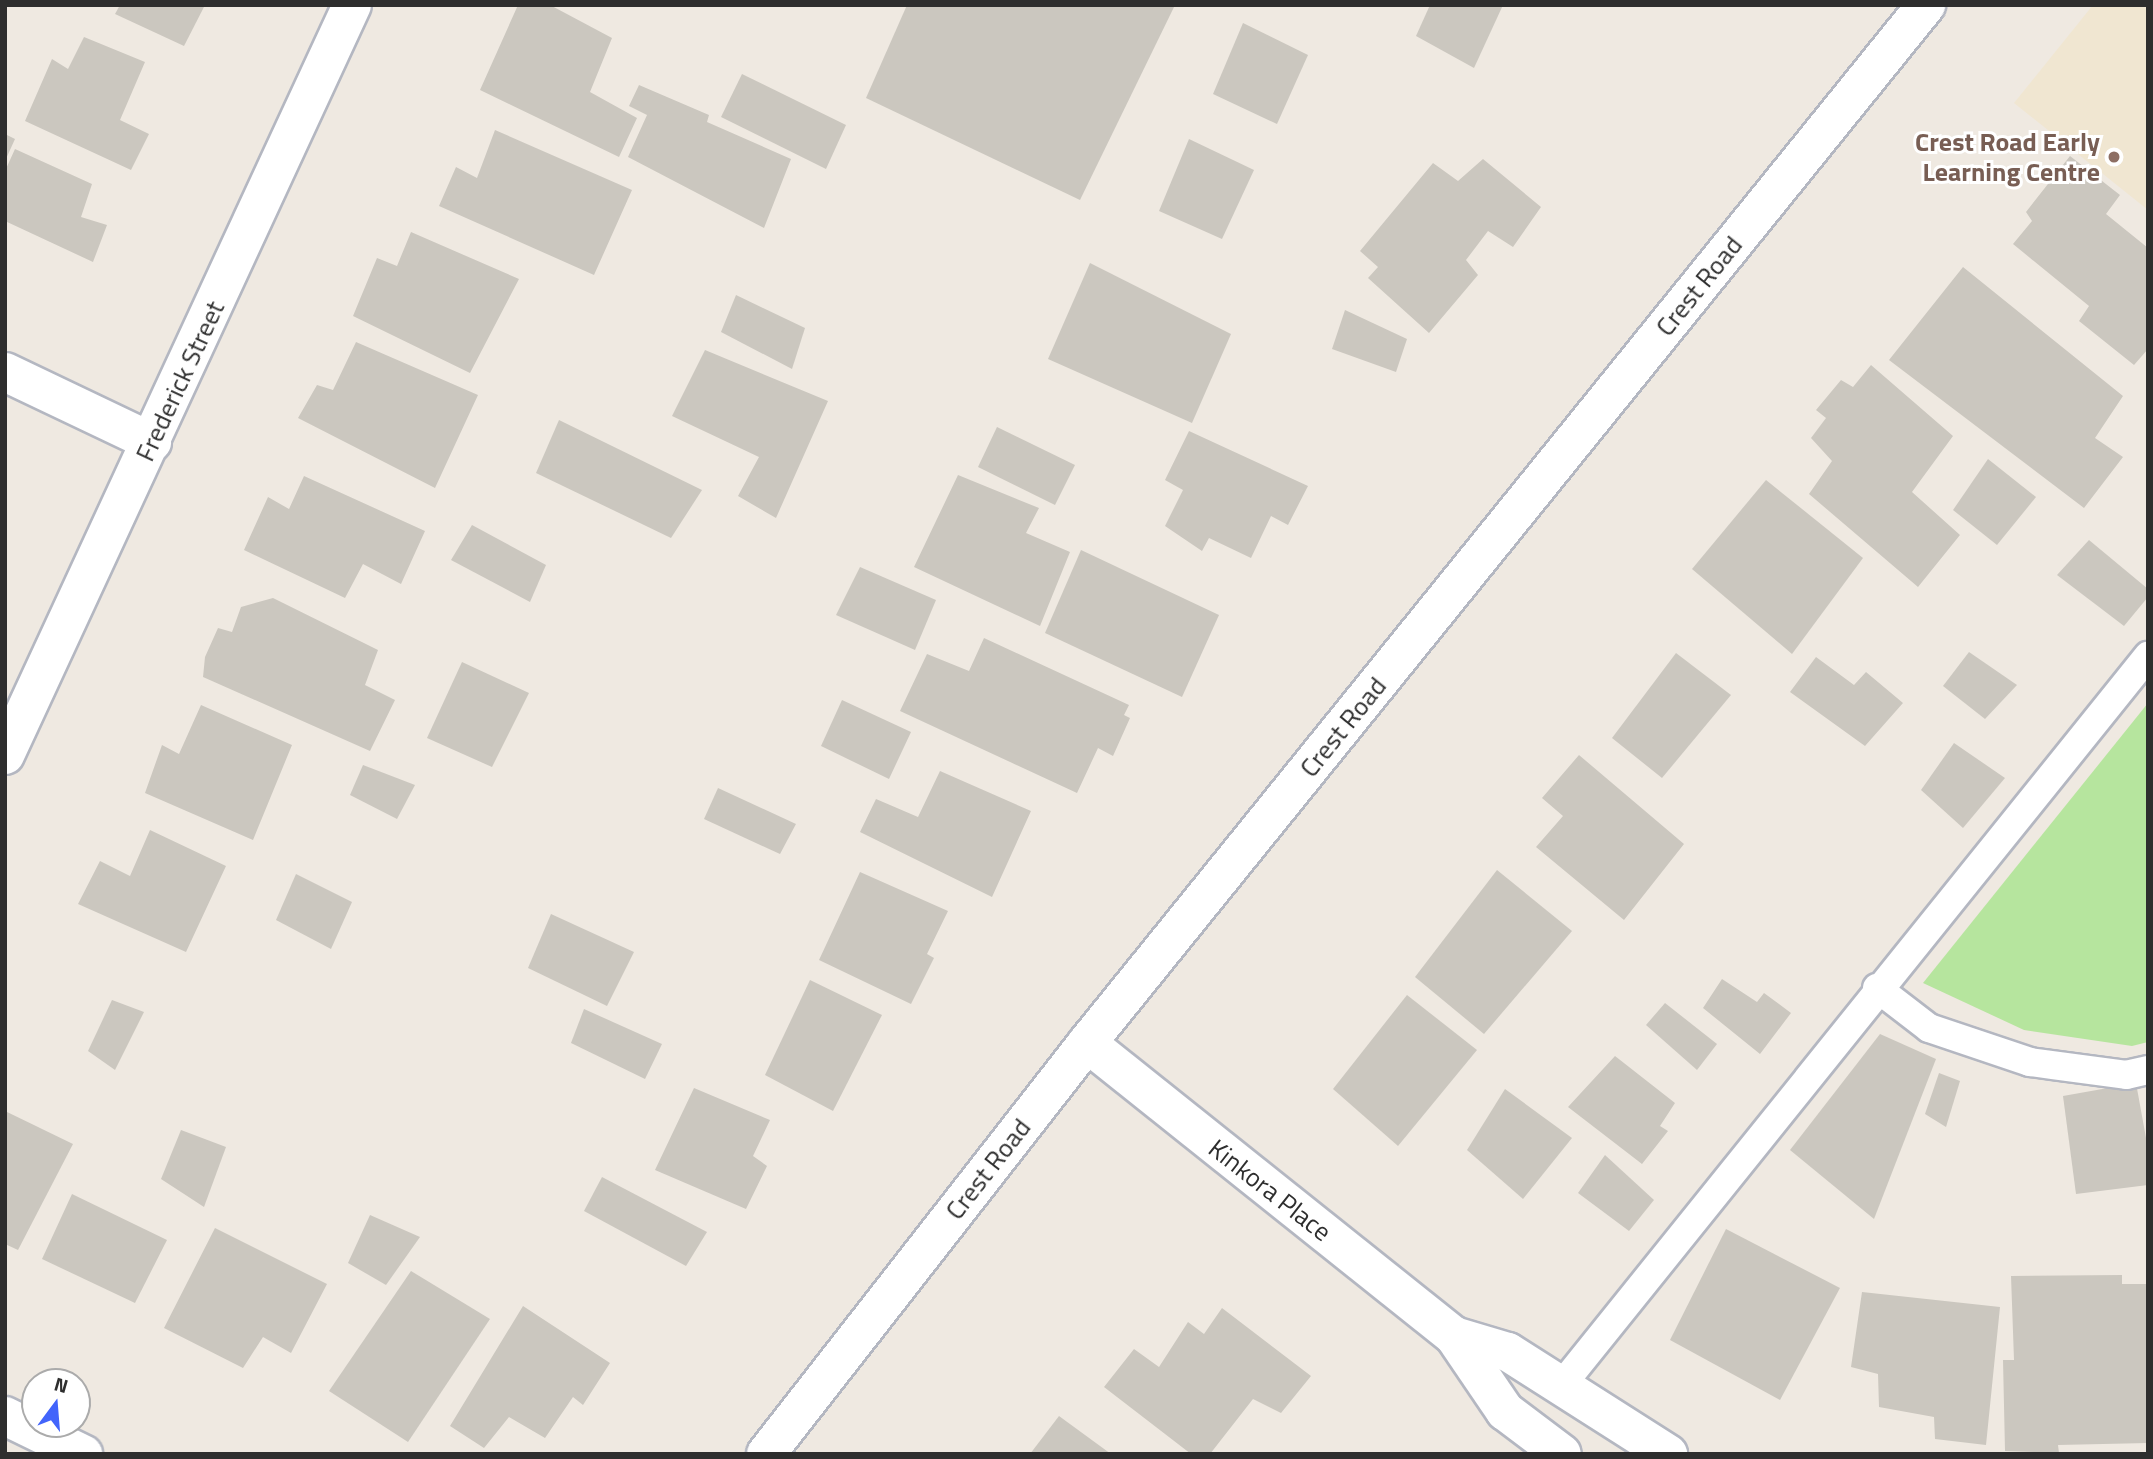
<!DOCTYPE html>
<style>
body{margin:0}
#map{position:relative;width:2153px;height:1459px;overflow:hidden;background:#efe9e1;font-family:"Titillium Web",sans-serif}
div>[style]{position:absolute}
.education>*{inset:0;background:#f0e6d1}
.green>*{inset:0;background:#b6e59e}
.building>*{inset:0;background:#cbc7bf}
.roads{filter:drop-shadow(2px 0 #b4b7c1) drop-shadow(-2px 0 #b4b7c1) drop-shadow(0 2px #b4b7c1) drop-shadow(0 -2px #b4b7c1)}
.lane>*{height:28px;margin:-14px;padding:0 14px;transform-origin:14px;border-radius:14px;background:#fff}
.street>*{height:38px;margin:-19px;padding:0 19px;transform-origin:19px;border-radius:19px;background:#fff}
.secondary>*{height:38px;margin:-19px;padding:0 19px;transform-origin:19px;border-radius:19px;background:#fff}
.dots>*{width:19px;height:19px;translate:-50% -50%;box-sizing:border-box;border:4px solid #fff;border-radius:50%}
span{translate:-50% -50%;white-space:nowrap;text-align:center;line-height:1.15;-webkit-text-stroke:6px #fff;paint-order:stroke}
.education-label{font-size:26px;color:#785e54;font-weight:700}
.right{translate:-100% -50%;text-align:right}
.street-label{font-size:26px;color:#2e2e2e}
.frame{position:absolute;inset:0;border:7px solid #2e2e2e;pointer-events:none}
.north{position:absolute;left:21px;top:1368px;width:70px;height:70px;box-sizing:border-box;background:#fff;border:2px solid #ababab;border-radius:50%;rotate:16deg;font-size:19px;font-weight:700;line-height:28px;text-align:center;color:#2e2e2e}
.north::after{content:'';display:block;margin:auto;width:24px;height:32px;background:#4264fb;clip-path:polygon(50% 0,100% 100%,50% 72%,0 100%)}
</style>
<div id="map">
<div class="education">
<i style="clip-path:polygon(2093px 5px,2148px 5px,2148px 210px,2014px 103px)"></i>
</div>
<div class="green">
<i style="clip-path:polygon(2148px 703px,2148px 1042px,2132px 1046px,2024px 1030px,1923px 983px)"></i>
</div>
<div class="building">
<i style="clip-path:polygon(120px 5px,205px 5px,184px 46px,115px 14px)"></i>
<i style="clip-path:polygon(518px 5px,550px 5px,612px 38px,590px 92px,637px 118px,619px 157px,480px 90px)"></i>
<i style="clip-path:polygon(907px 5px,1175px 5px,1080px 200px,866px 98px)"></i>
<i style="clip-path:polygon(1430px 5px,1503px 5px,1474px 68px,1416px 36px)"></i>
<i style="clip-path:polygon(1243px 23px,1308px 55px,1277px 124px,1213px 94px)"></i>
<i style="clip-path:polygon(84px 37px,145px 62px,120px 120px,149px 134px,131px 170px,25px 121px,52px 59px,68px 69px)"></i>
<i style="clip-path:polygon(742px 74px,846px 125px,826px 169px,721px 117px)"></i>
<i style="clip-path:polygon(639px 85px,709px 115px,707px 122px,791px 159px,764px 228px,628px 157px,647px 115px,629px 106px)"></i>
<i style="clip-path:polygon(495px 130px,632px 190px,594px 275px,439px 206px,456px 167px,477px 178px)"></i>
<i style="clip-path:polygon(5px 134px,15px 139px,5px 161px)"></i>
<i style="clip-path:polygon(1189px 139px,1254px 170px,1222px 239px,1159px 211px)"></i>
<i style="clip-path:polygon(15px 149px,92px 184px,81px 217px,107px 225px,93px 262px,5px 221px,5px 171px)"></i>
<i style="clip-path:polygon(2070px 156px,2120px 195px,2106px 214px,2148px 248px,2148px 349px,2134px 365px,2079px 321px,2089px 306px,2013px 244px,2032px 221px,2026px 212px)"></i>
<i style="clip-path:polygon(1483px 159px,1541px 207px,1513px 247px,1488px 231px,1466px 260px,1478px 275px,1429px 333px,1368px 278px,1378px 267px,1360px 251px,1433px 163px,1458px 181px)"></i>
<i style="clip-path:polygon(411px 232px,519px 279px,470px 373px,353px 316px,377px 258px,397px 266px)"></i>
<i style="clip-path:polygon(1090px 263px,1231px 334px,1192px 423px,1048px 359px)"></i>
<i style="clip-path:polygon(1963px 267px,2123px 396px,2095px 438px,2123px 457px,2084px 508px,1889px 360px)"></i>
<i style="clip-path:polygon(736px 295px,805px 328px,792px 369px,721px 332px)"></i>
<i style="clip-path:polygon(1345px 310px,1407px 339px,1396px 372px,1332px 349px)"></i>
<i style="clip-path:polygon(356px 342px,478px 395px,435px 488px,298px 418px,317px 385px,333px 390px)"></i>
<i style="clip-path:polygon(705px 350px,828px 401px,776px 518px,738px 496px,759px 457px,672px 416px)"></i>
<i style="clip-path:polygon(1871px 365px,1953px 436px,1912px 492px,1960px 535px,1918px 587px,1809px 494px,1832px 461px,1811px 438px,1826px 418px,1816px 410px,1841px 380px,1853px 387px)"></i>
<i style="clip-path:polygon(559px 420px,702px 490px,671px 538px,536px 473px)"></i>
<i style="clip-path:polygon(997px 427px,1075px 465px,1055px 505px,978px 467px)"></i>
<i style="clip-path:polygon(1189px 431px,1308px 486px,1288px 525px,1271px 516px,1251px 558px,1209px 538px,1202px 551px,1165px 526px,1183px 490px,1165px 480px)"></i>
<i style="clip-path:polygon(1988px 459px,2036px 497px,1997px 545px,1953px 510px)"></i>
<i style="clip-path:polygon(958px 475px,1039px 508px,1026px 533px,1070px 552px,1040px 626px,914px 567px)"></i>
<i style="clip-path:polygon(304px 476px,425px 531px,401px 584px,363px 564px,345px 598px,244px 550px,268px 497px,289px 509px)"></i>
<i style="clip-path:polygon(1766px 480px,1863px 558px,1792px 654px,1692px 569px)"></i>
<i style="clip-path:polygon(472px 525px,546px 565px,530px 602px,451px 560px)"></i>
<i style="clip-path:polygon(2089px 540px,2148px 589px,2148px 597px,2124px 626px,2057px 575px)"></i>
<i style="clip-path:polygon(1081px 550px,1219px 615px,1182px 697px,1045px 633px)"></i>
<i style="clip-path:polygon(860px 567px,936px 600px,915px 650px,836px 615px)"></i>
<i style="clip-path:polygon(273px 598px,378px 650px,365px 685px,395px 700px,370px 751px,203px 677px,205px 657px,218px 628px,232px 632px,241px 607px)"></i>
<i style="clip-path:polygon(984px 638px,1129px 705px,1124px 715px,1130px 718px,1113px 756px,1098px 748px,1077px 793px,900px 711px,927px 654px,969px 671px)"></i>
<i style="clip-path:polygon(1969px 652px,2017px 685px,1985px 719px,1943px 686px)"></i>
<i style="clip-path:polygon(1676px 653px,1731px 695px,1662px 778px,1612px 738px)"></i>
<i style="clip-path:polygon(1816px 657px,1854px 685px,1866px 672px,1903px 703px,1865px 746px,1790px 692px)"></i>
<i style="clip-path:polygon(462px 662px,529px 693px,492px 767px,427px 738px)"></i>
<i style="clip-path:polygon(842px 700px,911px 732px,889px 779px,821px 746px)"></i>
<i style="clip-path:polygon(201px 705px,292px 745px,253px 840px,145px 793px,162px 745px,179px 754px)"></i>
<i style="clip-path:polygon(1954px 743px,2005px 778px,1963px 828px,1921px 790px)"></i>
<i style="clip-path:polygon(1579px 755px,1684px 844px,1624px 920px,1536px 847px,1563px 816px,1542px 798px)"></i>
<i style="clip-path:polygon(363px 765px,415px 785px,397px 819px,350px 795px)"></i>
<i style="clip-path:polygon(940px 771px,1031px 811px,992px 897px,860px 832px,876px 799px,918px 817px)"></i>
<i style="clip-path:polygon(718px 788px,796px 824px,780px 854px,704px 819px)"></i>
<i style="clip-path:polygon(150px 830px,226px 866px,186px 952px,78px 904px,100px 861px,130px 876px)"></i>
<i style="clip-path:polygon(1497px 870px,1572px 931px,1484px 1034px,1415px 977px)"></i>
<i style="clip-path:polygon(860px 872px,948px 911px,927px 954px,934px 958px,911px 1004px,819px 960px)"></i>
<i style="clip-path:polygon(296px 874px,352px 902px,331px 949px,276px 920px)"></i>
<i style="clip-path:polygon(551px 914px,634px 952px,607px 1006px,528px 968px)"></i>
<i style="clip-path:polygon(1722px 979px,1757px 1002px,1764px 993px,1791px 1013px,1760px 1054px,1703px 1008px)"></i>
<i style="clip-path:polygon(810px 980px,882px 1015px,833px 1111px,765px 1075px)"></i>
<i style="clip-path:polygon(1407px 995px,1477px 1050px,1398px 1146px,1333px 1089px)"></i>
<i style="clip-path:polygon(112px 1000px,144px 1012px,115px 1070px,88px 1051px)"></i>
<i style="clip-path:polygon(1665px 1003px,1717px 1044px,1697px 1070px,1646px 1025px)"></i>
<i style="clip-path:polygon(584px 1009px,662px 1044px,645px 1079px,571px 1043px)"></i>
<i style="clip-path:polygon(1880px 1034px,1936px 1059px,1874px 1219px,1790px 1150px)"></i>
<i style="clip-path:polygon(1615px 1056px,1675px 1103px,1660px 1126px,1668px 1131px,1642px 1164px,1568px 1107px)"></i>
<i style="clip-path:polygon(1939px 1073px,1960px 1081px,1946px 1127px,1925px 1114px)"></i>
<i style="clip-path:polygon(2136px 1083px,2148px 1149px,2148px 1185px,2076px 1194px,2063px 1096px)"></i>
<i style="clip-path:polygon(694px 1088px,770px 1120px,753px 1156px,767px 1166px,746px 1209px,655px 1170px)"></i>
<i style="clip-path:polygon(1505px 1089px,1572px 1138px,1523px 1199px,1467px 1150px)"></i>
<i style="clip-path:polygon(5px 1111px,73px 1144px,18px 1250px,5px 1244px)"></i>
<i style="clip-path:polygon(181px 1130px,226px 1147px,204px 1207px,161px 1179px)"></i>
<i style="clip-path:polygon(1605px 1155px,1654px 1200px,1629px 1231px,1578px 1193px)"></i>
<i style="clip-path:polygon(602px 1177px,707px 1232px,686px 1266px,584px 1211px)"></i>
<i style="clip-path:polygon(72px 1194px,167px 1240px,135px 1303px,42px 1259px)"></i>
<i style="clip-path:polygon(370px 1215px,420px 1237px,386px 1285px,348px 1263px)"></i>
<i style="clip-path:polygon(215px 1228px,327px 1284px,291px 1353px,263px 1337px,243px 1368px,164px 1328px)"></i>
<i style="clip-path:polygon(1726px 1229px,1840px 1288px,1780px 1400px,1670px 1340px)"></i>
<i style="clip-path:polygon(411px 1271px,490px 1319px,408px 1442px,329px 1391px)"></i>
<i style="clip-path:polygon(2122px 1275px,2122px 1284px,2148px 1284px,2148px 1443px,2058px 1445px,2059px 1453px,2005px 1451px,2003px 1360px,2014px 1360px,2011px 1276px)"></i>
<i style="clip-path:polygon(1862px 1292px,2000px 1307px,1986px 1445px,1935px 1439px,1934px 1417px,1879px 1407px,1878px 1374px,1851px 1367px)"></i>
<i style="clip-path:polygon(523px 1306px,610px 1363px,583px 1405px,573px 1397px,545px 1438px,509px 1417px,484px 1448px,450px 1426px)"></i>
<i style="clip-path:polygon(1222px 1308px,1311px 1376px,1281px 1413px,1253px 1399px,1210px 1454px,1191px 1454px,1104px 1387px,1134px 1349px,1159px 1367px,1188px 1322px,1204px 1334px)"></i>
<i style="clip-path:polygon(1059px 1416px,1111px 1454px,1030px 1454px)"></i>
</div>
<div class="roads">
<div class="lane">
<i style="left:1877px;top:988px;width:66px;rotate:37.6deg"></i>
<i style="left:1929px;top:1028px;width:107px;rotate:18.6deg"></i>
<i style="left:2030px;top:1062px;width:97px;rotate:7.7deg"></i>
<i style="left:2126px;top:1075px;width:23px;rotate:-13deg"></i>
<i style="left:1561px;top:1386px;width:937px;rotate:-51.2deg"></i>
</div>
<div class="street">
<i style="left:5px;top:372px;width:163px;rotate:25.5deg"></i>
<i style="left:5px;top:755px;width:826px;rotate:-65.17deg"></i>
<i style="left:1087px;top:1043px;width:470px;rotate:38.6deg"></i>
<i style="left:1454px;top:1336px;width:91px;rotate:55.8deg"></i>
<i style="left:1505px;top:1411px;width:71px;rotate:37deg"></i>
<i style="left:1454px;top:1336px;width:56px;rotate:16.5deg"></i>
<i style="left:1508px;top:1352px;width:190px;rotate:32.5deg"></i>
<i style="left:766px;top:1454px;width:521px;rotate:-52.01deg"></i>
<i style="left:1087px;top:1043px;width:1335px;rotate:-51.05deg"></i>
</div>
<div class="secondary">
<i style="left:5px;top:1416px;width:87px;rotate:26deg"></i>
</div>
</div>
<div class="dots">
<i style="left:2114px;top:157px;background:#8d6e63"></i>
</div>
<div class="education-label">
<span class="right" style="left:2100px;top:157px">Crest Road Early<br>Learning Centre</span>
</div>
<div class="street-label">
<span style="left:1699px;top:286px;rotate:-51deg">Crest Road</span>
<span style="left:180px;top:381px;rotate:-65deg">Frederick Street</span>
<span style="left:1343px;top:727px;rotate:-51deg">Crest Road</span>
<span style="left:988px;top:1169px;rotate:-52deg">Crest Road</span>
<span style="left:1270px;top:1190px;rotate:38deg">Kinkora Place</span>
</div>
<div class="frame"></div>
<div class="north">N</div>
</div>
